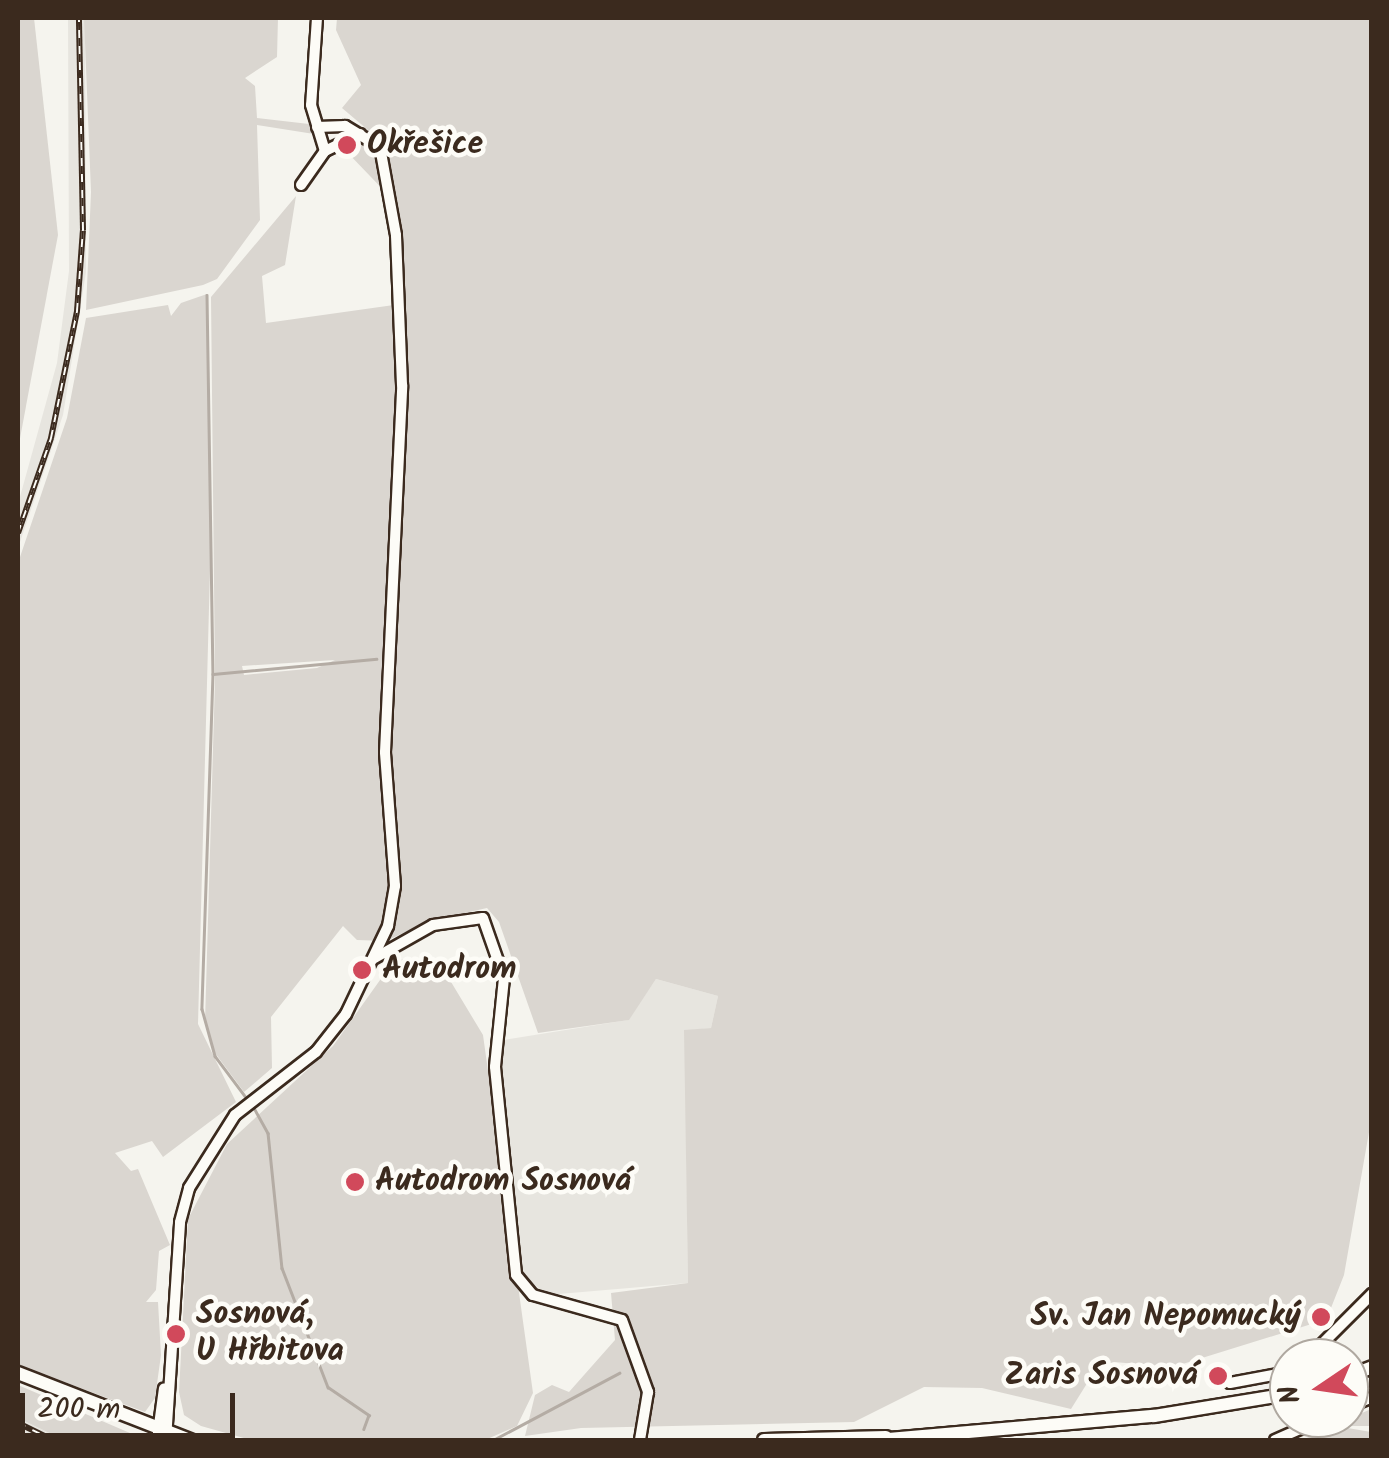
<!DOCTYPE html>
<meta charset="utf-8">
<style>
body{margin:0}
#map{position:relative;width:1389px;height:1458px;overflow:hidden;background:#f5f4ee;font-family:Kalam,sans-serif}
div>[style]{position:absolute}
.built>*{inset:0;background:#e7e5df}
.green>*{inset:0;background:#dad6d0}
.stream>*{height:2.5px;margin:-1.25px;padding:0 1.25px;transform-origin:1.25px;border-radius:1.25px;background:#b4aca4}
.roads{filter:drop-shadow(2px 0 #3b2a1e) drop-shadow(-2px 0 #3b2a1e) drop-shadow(0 2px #3b2a1e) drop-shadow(0 -2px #3b2a1e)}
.minor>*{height:10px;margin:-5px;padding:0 5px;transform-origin:5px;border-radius:5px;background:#fdfcf7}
.major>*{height:12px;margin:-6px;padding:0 6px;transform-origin:6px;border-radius:6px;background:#fdfcf7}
.rail>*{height:6px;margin-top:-3px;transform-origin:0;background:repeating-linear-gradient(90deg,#fdfcf7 0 8px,#3b2a1e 0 16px);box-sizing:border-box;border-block:2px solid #3b2a1e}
.dots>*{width:28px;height:28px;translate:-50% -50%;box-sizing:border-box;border:5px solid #fdfcf7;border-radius:50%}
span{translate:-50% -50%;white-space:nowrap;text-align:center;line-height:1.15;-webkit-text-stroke:9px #fdfcf7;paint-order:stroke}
.poi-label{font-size:32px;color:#3b2a1e;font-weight:700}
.left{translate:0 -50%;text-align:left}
.right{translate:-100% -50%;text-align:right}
.frame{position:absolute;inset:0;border:20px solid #3b2a1e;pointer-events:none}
.north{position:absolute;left:1269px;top:1338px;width:100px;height:100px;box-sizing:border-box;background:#fdfcf7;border:2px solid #afa8a0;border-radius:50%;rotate:257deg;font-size:28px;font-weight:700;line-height:40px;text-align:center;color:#3b2a1e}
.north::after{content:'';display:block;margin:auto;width:35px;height:45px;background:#d1495b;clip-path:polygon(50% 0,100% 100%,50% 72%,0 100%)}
.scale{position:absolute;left:20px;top:1393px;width:215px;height:45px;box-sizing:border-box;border:5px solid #3b2a1e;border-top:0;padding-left:12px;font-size:30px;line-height:35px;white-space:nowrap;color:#3b2a1e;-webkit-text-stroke:8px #fdfcf7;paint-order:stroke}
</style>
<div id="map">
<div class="built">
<i style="clip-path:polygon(68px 18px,85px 18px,86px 272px,63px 415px,18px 548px,18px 504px,57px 363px,69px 271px)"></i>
<i style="clip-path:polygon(656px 979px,718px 996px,711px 1028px,685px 1031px,688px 1283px,547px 1295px,520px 1273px,499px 1072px,503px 1040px,628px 1020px)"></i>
<i style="clip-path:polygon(18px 1418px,64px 1440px,40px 1440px,18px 1430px)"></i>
</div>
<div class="green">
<i style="clip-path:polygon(18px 18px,34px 18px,58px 235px,18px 449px)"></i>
<i style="clip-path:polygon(84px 18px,278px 18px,277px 57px,245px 78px,255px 86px,257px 118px,309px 124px,314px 134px,257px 125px,260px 220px,217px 279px,203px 285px,86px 310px,91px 192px)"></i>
<i style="clip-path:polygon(evenodd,337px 18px,1371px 18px,1372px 1115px,1344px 1275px,1329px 1313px,1318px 1322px,1173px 1367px,1114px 1362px,1096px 1369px,1071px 1409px,982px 1388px,924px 1387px,854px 1422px,581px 1428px,525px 1436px,535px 1395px,552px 1385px,569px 1392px,615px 1340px,611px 1293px,688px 1283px,684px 1030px,711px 1028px,718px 996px,656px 979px,629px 1020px,538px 1033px,499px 922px,487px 908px,429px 921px,386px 941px,357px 940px,343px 926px,271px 1017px,272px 1068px,244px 1092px,215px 1053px,205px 1022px,215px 680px,211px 297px,296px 196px,285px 265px,262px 276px,266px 323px,401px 304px,395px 202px,345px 150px,368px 130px,342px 108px,361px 85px,336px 30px,337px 18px,335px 660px,317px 668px,244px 675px,242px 666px,335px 660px)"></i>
<i style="clip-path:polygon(207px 294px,211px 532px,198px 1024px,236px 1102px,163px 1157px,152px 1141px,115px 1153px,131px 1171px,138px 1169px,170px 1245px,159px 1251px,156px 1290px,146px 1302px,158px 1302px,161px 1355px,155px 1398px,145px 1412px,18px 1365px,18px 563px,67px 418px,86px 318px,168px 305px,171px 316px,181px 303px)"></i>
<i style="clip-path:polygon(395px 959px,439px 962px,483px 1035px,533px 1393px,517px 1426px,485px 1440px,251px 1440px,201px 1426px,184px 1415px,179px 1392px,188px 1219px,227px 1144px,333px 1046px)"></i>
<i style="clip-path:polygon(18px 1385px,137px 1436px,142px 1440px,64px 1440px,18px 1418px)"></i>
<i style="clip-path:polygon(1371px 1409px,1371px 1426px,1336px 1426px,1371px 1432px,1371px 1440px,1302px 1440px)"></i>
</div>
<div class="stream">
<i style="left:207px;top:295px;width:379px;rotate:89.1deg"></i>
<i style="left:213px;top:674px;width:335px;rotate:91.9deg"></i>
<i style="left:202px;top:1009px;width:49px;rotate:74.5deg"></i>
<i style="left:215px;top:1056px;width:55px;rotate:53.1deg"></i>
<i style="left:213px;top:674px;width:164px;rotate:-5.3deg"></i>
<i style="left:253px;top:1106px;width:31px;rotate:61deg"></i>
<i style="left:268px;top:1133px;width:136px;rotate:84.1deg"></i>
<i style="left:282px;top:1268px;width:128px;rotate:68.9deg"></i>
<i style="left:328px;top:1387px;width:50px;rotate:34.3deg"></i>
<i style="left:369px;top:1415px;width:15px;rotate:110deg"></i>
<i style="left:493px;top:1440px;width:143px;rotate:-28deg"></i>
</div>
<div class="roads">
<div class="minor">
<i style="left:317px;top:18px;width:87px;rotate:93.9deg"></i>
<i style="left:311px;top:105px;width:48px;rotate:73.1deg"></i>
<i style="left:301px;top:185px;width:42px;rotate:-54.8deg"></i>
<i style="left:325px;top:151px;width:39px;rotate:-26deg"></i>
<i style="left:373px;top:959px;width:69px;rotate:-29.5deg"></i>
<i style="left:433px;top:925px;width:50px;rotate:-8deg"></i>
<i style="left:483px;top:918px;width:64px;rotate:70.7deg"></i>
<i style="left:504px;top:978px;width:89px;rotate:95.8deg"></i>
<i style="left:495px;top:1067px;width:209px;rotate:84.2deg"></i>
<i style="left:516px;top:1275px;width:26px;rotate:50deg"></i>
<i style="left:533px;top:1295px;width:92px;rotate:15.7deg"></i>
<i style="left:622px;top:1320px;width:77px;rotate:70.1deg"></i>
<i style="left:648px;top:1392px;width:49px;rotate:99.5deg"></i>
<i style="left:1308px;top:1358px;width:91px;rotate:-45deg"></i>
<i style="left:1230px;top:1383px;width:60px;rotate:-10.6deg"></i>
<i style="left:1349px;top:1407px;width:25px;rotate:-23deg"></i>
<i style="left:157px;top:1440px;width:52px;rotate:-82.3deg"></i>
<i style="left:166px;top:1440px;width:218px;rotate:-86.3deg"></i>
<i style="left:180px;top:1222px;width:35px;rotate:-75deg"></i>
<i style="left:189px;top:1188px;width:86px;rotate:-57.8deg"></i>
<i style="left:235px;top:1115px;width:103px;rotate:-37.9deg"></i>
<i style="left:316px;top:1052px;width:48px;rotate:-51.7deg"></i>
<i style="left:346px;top:1014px;width:98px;rotate:-64.5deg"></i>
<i style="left:388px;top:926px;width:41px;rotate:-80.1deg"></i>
<i style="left:395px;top:886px;width:134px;rotate:-94.3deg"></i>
<i style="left:385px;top:752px;width:367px;rotate:-87.3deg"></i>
<i style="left:402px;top:385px;width:150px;rotate:-92.3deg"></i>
<i style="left:396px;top:235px;width:89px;rotate:-100.3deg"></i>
<i style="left:380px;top:147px;width:41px;rotate:-149deg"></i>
<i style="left:345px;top:126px;width:28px;rotate:178deg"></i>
<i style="left:1275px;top:1440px;width:55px;rotate:-23.7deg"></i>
</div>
<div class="major">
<i style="left:18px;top:1373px;width:185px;rotate:21.3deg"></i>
<i style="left:1349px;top:1376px;width:25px;rotate:-21deg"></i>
<i style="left:764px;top:1440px;width:122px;rotate:-1.4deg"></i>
<i style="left:877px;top:1440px;width:278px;rotate:-5deg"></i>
<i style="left:1154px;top:1416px;width:137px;rotate:-9.3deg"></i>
</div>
</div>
<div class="rail">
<i style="left:18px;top:533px;width:101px;rotate:-70.8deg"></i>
<i style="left:51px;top:438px;width:130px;rotate:-78.4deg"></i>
<i style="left:77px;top:311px;width:81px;rotate:-85.8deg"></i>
<i style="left:83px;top:230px;width:212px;rotate:-91.1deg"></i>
<i style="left:18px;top:1423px;width:39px;rotate:26deg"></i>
</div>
<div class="dots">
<i style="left:347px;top:145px;background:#d1495b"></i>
<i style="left:362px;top:970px;background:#d1495b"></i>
<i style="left:355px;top:1182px;background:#d1495b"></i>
<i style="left:1321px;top:1317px;background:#d1495b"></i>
<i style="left:176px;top:1334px;background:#d1495b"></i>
<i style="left:1218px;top:1376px;background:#d1495b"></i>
</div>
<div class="poi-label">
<span class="left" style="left:367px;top:145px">Okřešice</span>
<span class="left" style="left:382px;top:970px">Autodrom</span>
<span class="left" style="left:375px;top:1182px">Autodrom Sosnová</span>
<span class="left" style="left:196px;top:1334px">Sosnová,<br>U Hřbitova</span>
<span class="right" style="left:1301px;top:1317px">Sv. Jan Nepomucký</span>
<span class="right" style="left:1198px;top:1376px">Zaris Sosnová</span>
</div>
<div class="frame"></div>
<div class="north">N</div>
<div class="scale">200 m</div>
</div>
